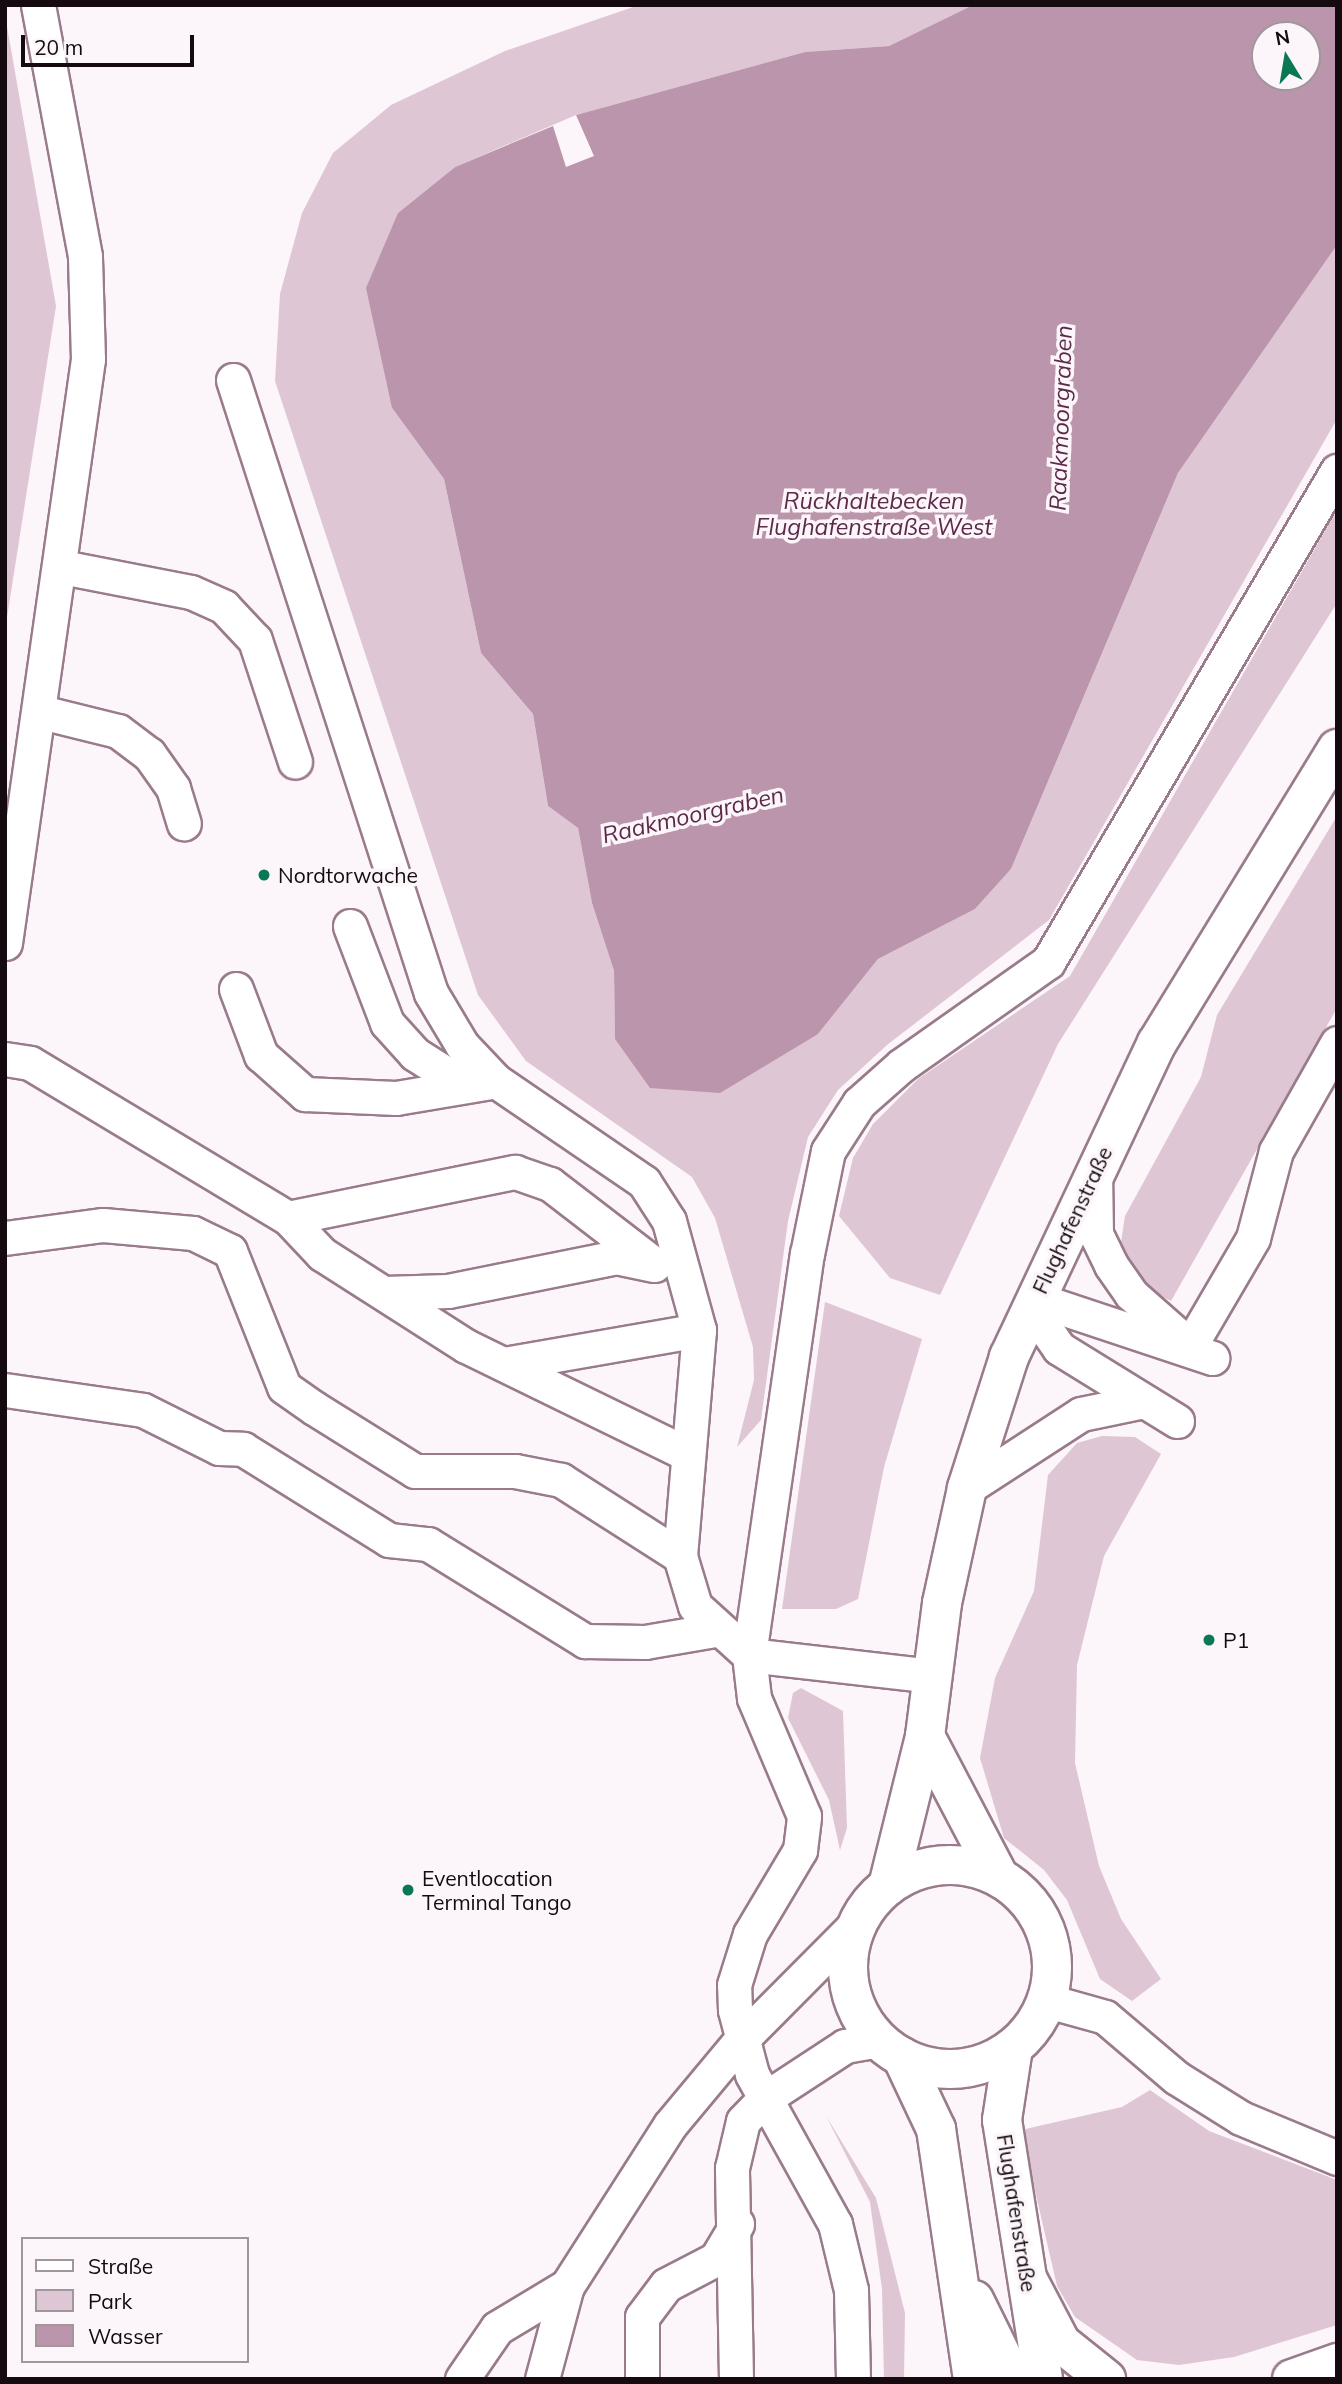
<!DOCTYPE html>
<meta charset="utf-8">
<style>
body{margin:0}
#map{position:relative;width:1342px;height:2384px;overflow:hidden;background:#fcf5f9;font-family:Mulish,sans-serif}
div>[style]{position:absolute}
.green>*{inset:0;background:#dec6d4}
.water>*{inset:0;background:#bb95ab}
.roads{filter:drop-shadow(2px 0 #997b8c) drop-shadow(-2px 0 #997b8c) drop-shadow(0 2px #997b8c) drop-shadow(0 -2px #997b8c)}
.lane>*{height:33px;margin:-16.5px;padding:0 16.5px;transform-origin:16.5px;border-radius:16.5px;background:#fff}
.street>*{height:38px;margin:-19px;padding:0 19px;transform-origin:19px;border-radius:19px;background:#fff}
.street>.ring{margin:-19px;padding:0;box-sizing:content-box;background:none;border:38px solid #fff;border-radius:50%}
.highway>*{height:38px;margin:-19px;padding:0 19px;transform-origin:19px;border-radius:19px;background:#fff}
.dots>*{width:19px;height:19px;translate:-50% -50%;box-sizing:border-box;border:4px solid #fcf5f9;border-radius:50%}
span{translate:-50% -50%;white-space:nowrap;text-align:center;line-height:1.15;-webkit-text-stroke:7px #fcf5f9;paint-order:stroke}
.poi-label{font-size:21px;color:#140a10}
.left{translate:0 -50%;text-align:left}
.street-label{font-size:21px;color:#140a10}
.water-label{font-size:23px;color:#5b2949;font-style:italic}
.frame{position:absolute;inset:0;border:7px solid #140a10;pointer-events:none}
.legend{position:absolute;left:21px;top:2237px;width:228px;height:126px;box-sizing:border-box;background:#fcf5f9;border:2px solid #9f979c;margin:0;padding:9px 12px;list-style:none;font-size:21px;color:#140a10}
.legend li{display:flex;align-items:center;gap:14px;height:35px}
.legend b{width:35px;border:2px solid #9f979c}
.north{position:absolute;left:1251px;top:21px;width:70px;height:70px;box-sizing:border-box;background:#fcf5f9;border:2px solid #9f979c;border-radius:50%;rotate:349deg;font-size:19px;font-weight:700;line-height:28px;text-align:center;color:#140a10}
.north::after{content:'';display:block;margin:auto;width:24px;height:32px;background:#0a7953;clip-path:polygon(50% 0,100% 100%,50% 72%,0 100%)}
.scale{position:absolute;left:21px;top:35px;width:173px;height:32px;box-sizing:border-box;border:4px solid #140a10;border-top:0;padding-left:9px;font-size:21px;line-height:24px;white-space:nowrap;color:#140a10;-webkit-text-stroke:5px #fcf5f9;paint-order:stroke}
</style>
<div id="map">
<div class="green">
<i style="clip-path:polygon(639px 5px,973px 5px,889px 46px,805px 52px,576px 115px,455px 167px,398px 213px,392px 408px,444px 479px,481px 653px,533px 714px,548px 806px,578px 828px,592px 903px,614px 971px,615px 1039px,818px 1034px,878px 959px,975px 909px,1011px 869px,1178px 473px,1337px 245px,1337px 419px,1049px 920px,887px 1045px,838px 1090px,808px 1137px,788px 1221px,761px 1420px,737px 1447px,754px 1380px,753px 1347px,715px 1218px,692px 1177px,526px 1061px,478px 995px,275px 381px,280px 294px,302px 213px,333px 153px,391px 105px,505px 51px)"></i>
<i style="clip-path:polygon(5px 15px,56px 306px,5px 630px)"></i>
<i style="clip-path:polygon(1337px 510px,1337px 603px,1058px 1044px,940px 1295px,890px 1278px,839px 1216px,853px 1158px,873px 1124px,918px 1079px,1070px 976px)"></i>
<i style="clip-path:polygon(1337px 816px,1337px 1008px,1171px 1301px,1141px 1286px,1128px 1269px,1121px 1242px,1125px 1216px,1201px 1077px,1217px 1015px)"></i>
<i style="clip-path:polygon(825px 1302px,922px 1339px,884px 1467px,858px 1599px,836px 1609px,782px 1609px)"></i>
<i style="clip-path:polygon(1102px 1436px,1135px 1437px,1161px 1454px,1104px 1556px,1077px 1665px,1075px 1763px,1099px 1866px,1121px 1919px,1161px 1979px,1132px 2001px,1100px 1979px,1067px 1900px,1044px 1870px,1004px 1838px,980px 1758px,995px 1678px,1034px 1591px,1048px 1475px,1077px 1443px)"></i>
<i style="clip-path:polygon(801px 1688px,843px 1711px,847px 1828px,840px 1850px,829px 1800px,788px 1718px,793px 1693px)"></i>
<i style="clip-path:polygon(1150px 2090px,1209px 2131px,1337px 2180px,1337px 2325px,1234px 2357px,1179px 2365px,1137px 2360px,1075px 2317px,1057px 2286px,1021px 2130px,1122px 2107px)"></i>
<i style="clip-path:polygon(826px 2116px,876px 2198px,905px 2313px,904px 2379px,884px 2379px,882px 2289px,870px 2202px)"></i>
</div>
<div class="water">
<i style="clip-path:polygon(evenodd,973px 5px,1337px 5px,1337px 245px,1178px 473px,1011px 869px,975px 909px,878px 959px,818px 1034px,720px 1093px,650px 1088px,615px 1039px,614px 971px,592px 903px,578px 828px,548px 806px,533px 714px,481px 653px,444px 479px,392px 408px,366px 288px,398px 213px,455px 167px,553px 126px,566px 167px,594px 156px,576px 115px,805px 52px,889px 46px,973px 5px,1265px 35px,1307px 35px,1307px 77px,1265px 77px,1265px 35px)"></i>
</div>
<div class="roads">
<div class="lane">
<i style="left:233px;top:380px;width:644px;rotate:72.1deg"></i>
<i style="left:431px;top:993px;width:61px;rotate:59.2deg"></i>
<i style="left:462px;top:1045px;width:50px;rotate:46.6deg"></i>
<i style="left:496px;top:1081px;width:179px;rotate:34.3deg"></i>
<i style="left:644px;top:1182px;width:46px;rotate:57.3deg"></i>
<i style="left:669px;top:1221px;width:113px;rotate:74.6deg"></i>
<i style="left:699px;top:1330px;width:227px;rotate:94.8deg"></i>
<i style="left:680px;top:1556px;width:52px;rotate:73.3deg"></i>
<i style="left:695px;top:1606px;width:73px;rotate:42.2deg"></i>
<i style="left:749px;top:1655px;width:184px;rotate:6.5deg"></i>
<i style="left:62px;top:567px;width:131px;rotate:11deg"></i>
<i style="left:191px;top:592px;width:36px;rotate:24deg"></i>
<i style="left:224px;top:607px;width:45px;rotate:46.8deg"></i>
<i style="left:255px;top:640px;width:128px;rotate:71.8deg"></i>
<i style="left:41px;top:712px;width:79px;rotate:13.9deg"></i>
<i style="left:118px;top:731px;width:39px;rotate:37deg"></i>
<i style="left:149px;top:754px;width:42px;rotate:54.8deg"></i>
<i style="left:173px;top:788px;width:37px;rotate:73deg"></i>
<i style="left:350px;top:926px;width:104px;rotate:69.1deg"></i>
<i style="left:387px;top:1023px;width:42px;rotate:47.9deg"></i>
<i style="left:415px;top:1054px;width:58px;rotate:32.3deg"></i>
<i style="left:5px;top:943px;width:590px;rotate:-81.91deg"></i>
<i style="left:88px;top:359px;width:103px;rotate:-91.7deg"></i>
<i style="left:85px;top:256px;width:255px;rotate:-100.6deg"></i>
<i style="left:236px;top:989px;width:71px;rotate:69.3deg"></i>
<i style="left:261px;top:1055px;width:59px;rotate:41.6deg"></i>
<i style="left:305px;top:1094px;width:91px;rotate:2.5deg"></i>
<i style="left:396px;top:1098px;width:101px;rotate:-9.6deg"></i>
<i style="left:5px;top:1059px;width:25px;rotate:9deg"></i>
<i style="left:30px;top:1063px;width:301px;rotate:31deg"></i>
<i style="left:288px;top:1218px;width:50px;rotate:46.6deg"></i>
<i style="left:322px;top:1254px;width:171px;rotate:32.6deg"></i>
<i style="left:466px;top:1346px;width:246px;rotate:26deg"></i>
<i style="left:1095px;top:1171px;width:63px;rotate:89.1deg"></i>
<i style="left:1096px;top:1234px;width:34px;rotate:64deg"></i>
<i style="left:1111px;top:1265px;width:35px;rotate:55deg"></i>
<i style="left:1131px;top:1294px;width:69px;rotate:41.5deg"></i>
<i style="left:288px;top:1218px;width:232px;rotate:-11.5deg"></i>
<i style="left:515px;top:1172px;width:37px;rotate:19deg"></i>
<i style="left:550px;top:1184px;width:131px;rotate:37.6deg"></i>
<i style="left:5px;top:1238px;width:99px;rotate:-7.6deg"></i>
<i style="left:103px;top:1225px;width:90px;rotate:5.1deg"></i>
<i style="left:193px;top:1233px;width:41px;rotate:25.9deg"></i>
<i style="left:230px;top:1251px;width:146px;rotate:68.3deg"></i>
<i style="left:284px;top:1387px;width:37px;rotate:35deg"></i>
<i style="left:314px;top:1408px;width:119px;rotate:32deg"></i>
<i style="left:415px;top:1471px;width:100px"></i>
<i style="left:515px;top:1471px;width:47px;rotate:11.1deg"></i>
<i style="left:561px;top:1480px;width:141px;rotate:32.6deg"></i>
<i style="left:384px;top:1293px;width:64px;rotate:-1.8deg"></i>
<i style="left:448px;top:1291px;width:171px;rotate:-11.4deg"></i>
<i style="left:616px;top:1257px;width:39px;rotate:12deg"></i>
<i style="left:1190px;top:1346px;width:125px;rotate:-59.7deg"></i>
<i style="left:1253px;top:1238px;width:90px;rotate:-75.2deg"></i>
<i style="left:1276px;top:1151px;width:124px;rotate:-60.5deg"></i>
<i style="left:504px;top:1364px;width:198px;rotate:-9.9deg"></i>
<i style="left:5px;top:1390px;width:139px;rotate:8.2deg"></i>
<i style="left:143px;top:1410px;width:85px;rotate:26.6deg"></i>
<i style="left:219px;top:1448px;width:24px;rotate:2deg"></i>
<i style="left:243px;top:1449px;width:172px;rotate:31.9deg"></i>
<i style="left:389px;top:1540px;width:39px;rotate:6deg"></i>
<i style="left:428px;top:1544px;width:185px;rotate:31.7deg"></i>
<i style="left:585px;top:1641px;width:60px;rotate:1deg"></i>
<i style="left:645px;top:1642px;width:71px;rotate:-9.7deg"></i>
<i style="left:1177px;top:1421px;width:139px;rotate:-148.3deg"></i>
<i style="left:1059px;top:1348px;width:35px;rotate:-125deg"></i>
<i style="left:1039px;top:1319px;width:20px;rotate:-101deg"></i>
<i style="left:1035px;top:1299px;width:187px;rotate:18.4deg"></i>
<i style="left:967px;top:1488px;width:136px;rotate:-33deg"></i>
<i style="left:1081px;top:1414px;width:59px;rotate:-11.7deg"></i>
<i style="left:1048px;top:2001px;width:59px;rotate:15.7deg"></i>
<i style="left:1105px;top:2017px;width:94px;rotate:40.3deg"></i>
<i style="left:1177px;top:2078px;width:75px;rotate:32deg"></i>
<i style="left:1241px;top:2118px;width:104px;rotate:22.6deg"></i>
<i style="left:462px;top:2379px;width:62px;rotate:-55.5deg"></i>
<i style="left:497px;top:2328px;width:82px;rotate:-31deg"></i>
<i style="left:542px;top:2379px;width:96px;rotate:-75deg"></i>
<i style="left:567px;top:2286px;width:191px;rotate:-57.4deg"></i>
<i style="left:670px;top:2125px;width:109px;rotate:-50.2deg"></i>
<i style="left:740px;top:2041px;width:168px;rotate:-45.2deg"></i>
<i style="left:642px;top:2379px;width:62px;rotate:-90deg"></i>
<i style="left:642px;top:2317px;width:40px;rotate:-53deg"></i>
<i style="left:666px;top:2285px;width:56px;rotate:-27.5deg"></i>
<i style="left:716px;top:2259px;width:41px;rotate:-59deg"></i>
<i style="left:736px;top:2379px;width:211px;rotate:-91.1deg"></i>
<i style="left:732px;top:2168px;width:48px;rotate:-76.8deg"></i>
<i style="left:743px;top:2121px;width:30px;rotate:-46deg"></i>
<i style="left:764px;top:2099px;width:97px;rotate:-33.2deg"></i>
<i style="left:845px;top:2046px;width:35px;rotate:-10deg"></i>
<i style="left:853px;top:2379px;width:89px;rotate:-91.3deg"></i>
<i style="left:851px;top:2290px;width:68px;rotate:-103.6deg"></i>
<i style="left:835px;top:2224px;width:171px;rotate:-119deg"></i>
<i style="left:752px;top:2074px;width:66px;rotate:-104.9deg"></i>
<i style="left:735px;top:2010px;width:25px;rotate:-92deg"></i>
<i style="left:734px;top:1985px;width:53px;rotate:-72.6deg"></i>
<i style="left:750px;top:1934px;width:98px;rotate:-59.2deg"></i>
<i style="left:800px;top:1850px;width:34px;rotate:-83deg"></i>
<i style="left:804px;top:1816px;width:128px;rotate:-113deg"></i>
<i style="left:754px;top:1698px;width:43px;rotate:-96.6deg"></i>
<i style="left:749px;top:1655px;width:405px;rotate:-81.8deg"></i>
<i style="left:807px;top:1254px;width:105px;rotate:-78.5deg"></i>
<i style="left:828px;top:1151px;width:57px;rotate:-57.1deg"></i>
<i style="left:859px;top:1103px;width:57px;rotate:-41.5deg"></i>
<i style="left:902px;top:1065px;width:179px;rotate:-35.2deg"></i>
<i style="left:1048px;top:962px;width:570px;rotate:-59.52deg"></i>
</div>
<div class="street">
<i style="left:925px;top:1736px;width:159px;rotate:62.3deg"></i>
<i class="ring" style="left:848px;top:1865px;width:166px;height:166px"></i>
<i style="left:888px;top:1886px;width:154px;rotate:-76.1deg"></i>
<i style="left:925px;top:1736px;width:134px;rotate:-82.7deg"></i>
<i style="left:942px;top:1603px;width:118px;rotate:-77.7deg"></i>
<i style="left:967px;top:1488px;width:138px;rotate:-72.2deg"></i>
<i style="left:1009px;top:1357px;width:347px;rotate:-64.8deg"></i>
<i style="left:1157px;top:1043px;width:345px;rotate:-58.5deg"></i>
<i style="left:1013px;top:2048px;width:73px;rotate:98.7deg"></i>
<i style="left:1002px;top:2120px;width:262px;rotate:81deg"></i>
<i style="left:902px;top:2057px;width:80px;rotate:64.7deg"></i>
<i style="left:936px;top:2129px;width:253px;rotate:81.6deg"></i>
<i style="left:974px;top:2300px;width:88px;rotate:63.7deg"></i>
</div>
<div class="highway">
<i style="left:1028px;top:2280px;width:71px;rotate:62.4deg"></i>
<i style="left:1061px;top:2343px;width:58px;rotate:38.7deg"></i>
<i style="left:1292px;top:2379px;width:48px;rotate:-19.6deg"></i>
</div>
</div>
<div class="dots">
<i style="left:264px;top:875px;background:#0a7953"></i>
<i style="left:1209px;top:1640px;background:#0a7953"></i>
<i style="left:408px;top:1890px;background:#0a7953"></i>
</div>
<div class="poi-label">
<span class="left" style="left:278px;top:875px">Nordtorwache</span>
<span class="left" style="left:1223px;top:1640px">P1</span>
<span class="left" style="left:422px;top:1890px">Eventlocation<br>Terminal Tango</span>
</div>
<div class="street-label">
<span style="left:1072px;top:1220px;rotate:-65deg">Flughafenstraße</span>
<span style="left:1017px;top:2213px;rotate:81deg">Flughafenstraße</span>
</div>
<div class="water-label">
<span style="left:1061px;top:418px;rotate:-88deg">Raakmoorgraben</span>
<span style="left:874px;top:514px">Rückhaltebecken<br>Flughafenstraße West</span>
<span style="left:693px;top:815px;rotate:-13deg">Raakmoorgraben</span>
</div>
<div class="frame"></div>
<ul class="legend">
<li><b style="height:9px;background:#fff"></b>Straße</li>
<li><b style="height:19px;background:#dec6d4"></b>Park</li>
<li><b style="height:19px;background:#bb95ab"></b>Wasser</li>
</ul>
<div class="north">N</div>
<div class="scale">20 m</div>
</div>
